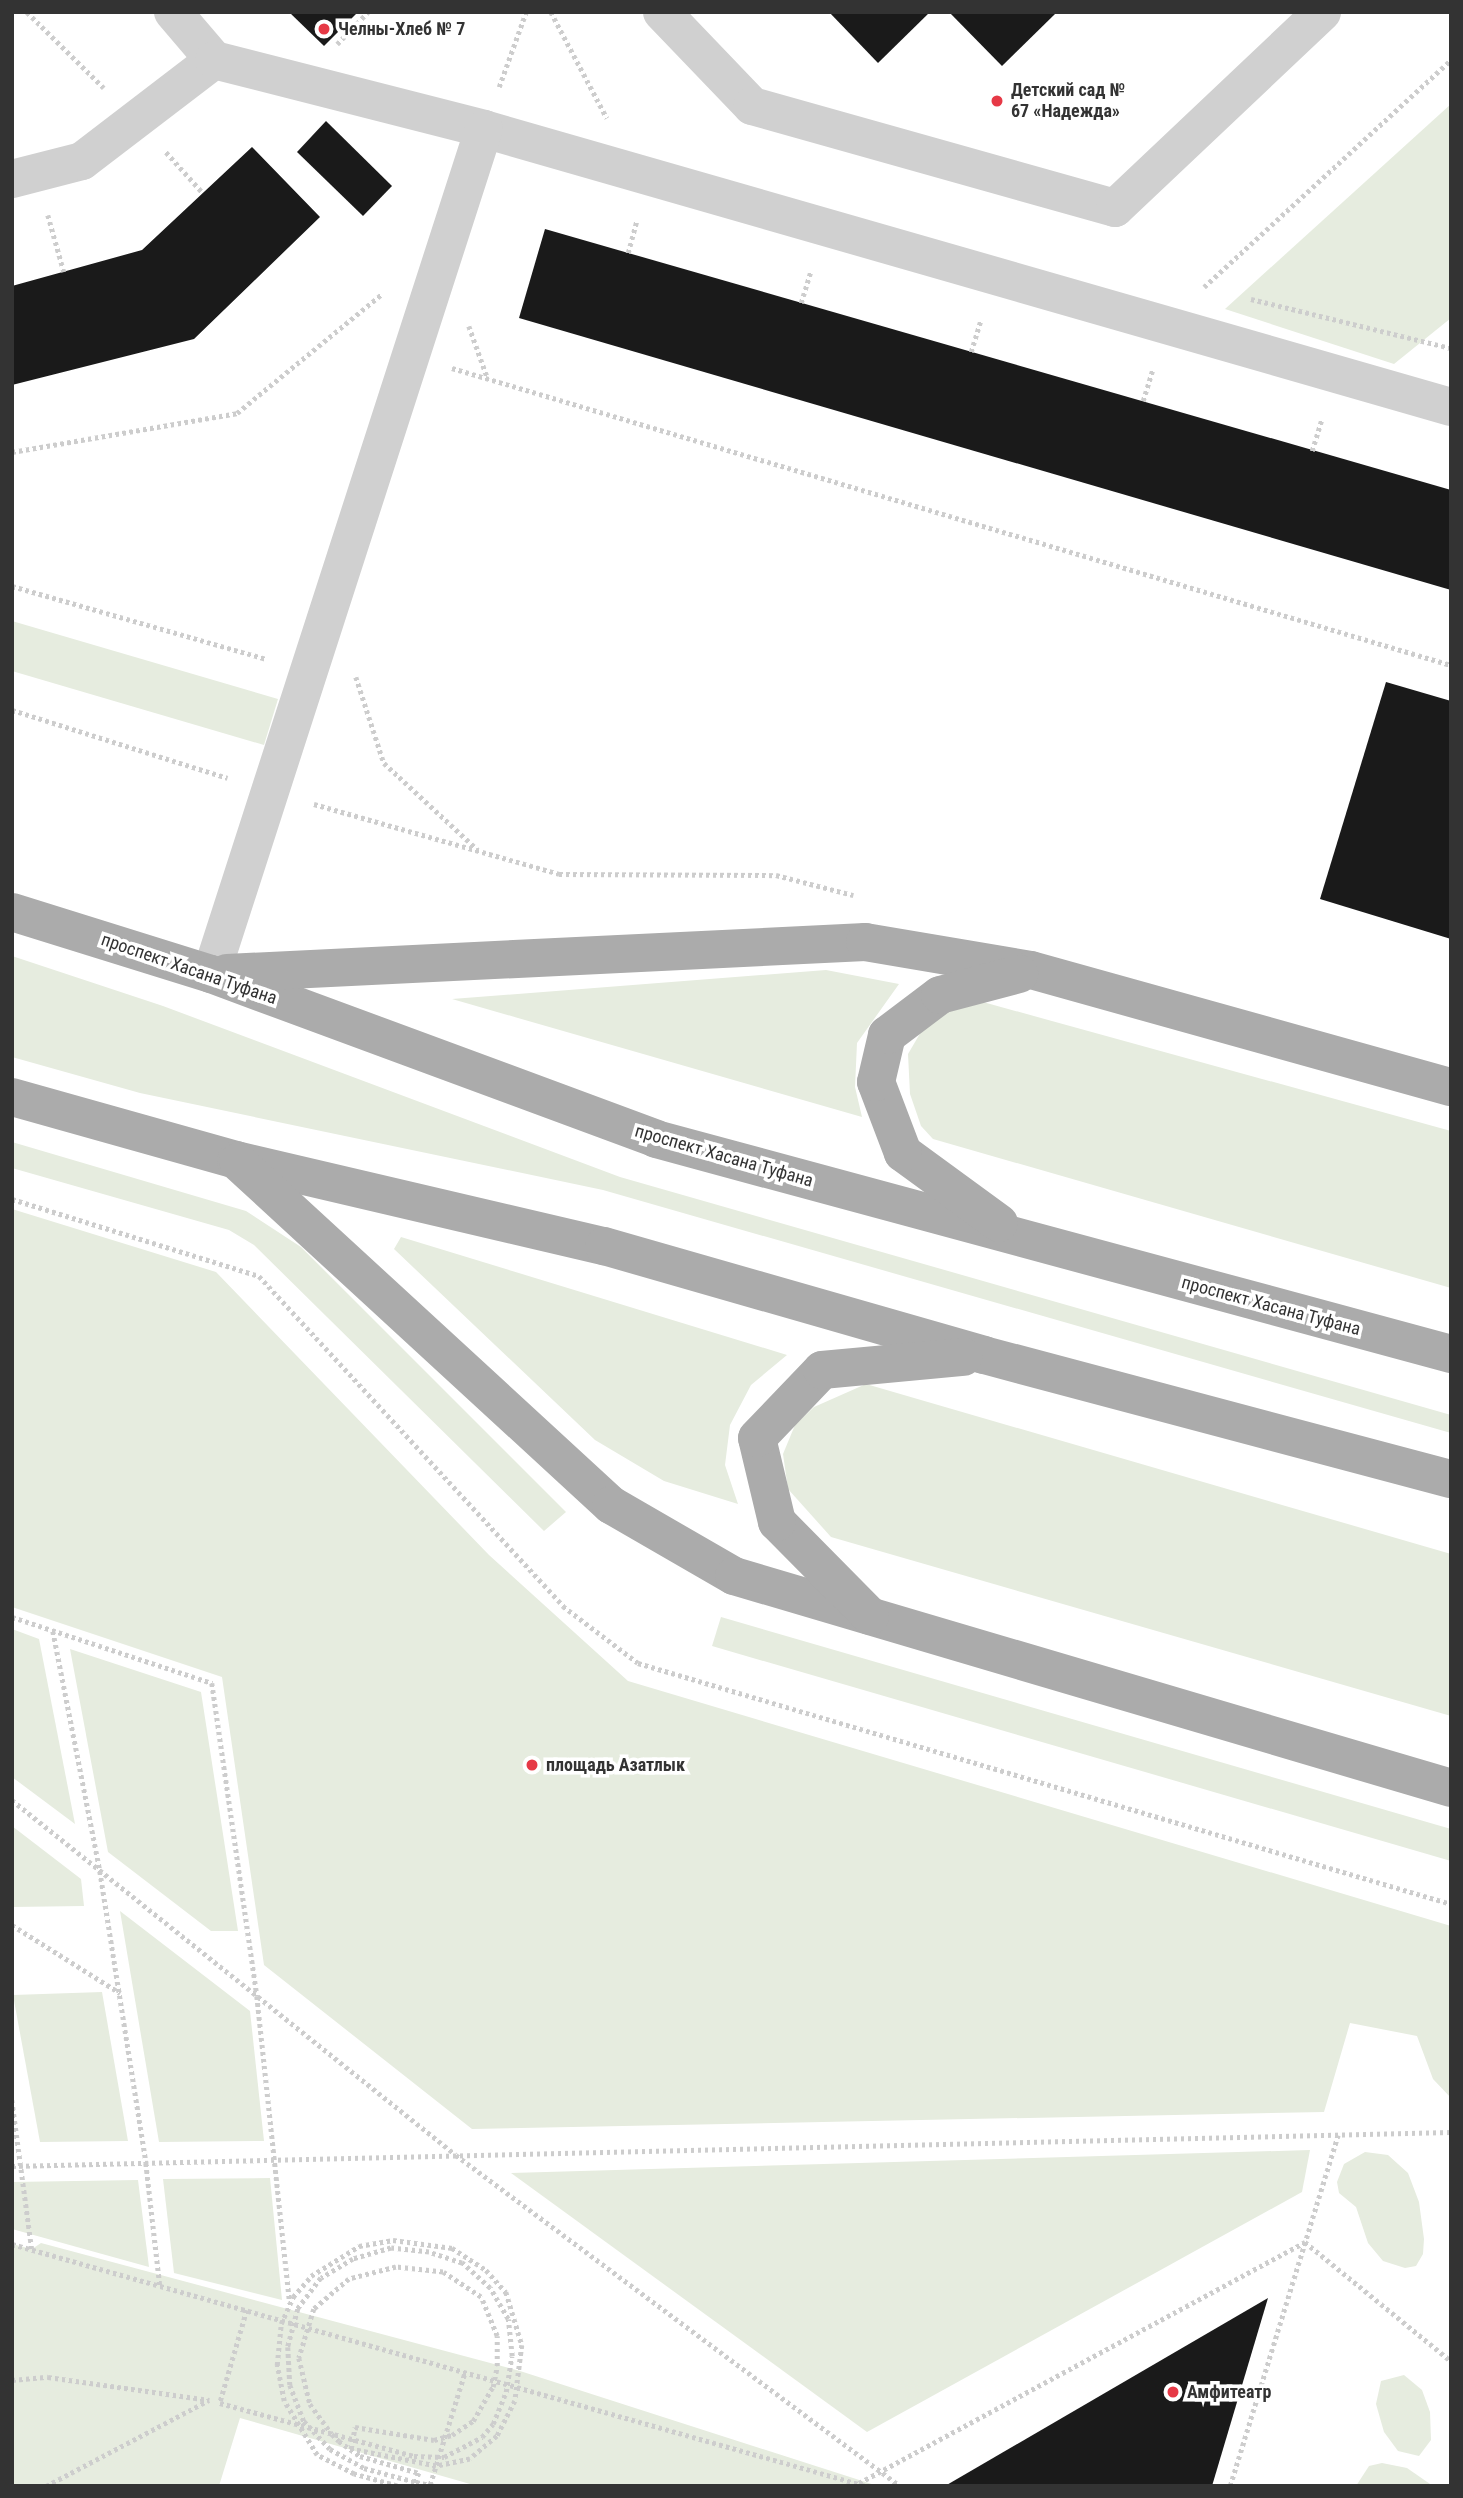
<!DOCTYPE html>
<meta charset="utf-8">
<style>
body{margin:0}
#map{position:relative;width:1463px;height:2498px;overflow:hidden;background:#fff;font-family:"Roboto Condensed",sans-serif}
div>[style]{position:absolute}
.green>*{inset:0;background:#e6ecdf}
.building>*{inset:0;background:#1a1a1a}
.path>*{height:4.5px;margin-top:-2.25px;transform-origin:0;background:repeating-linear-gradient(90deg,#cdcdcd 0 3.5px,transparent 0 7px)}
.minor>*{height:38px;margin:-19px;padding:0 19px;transform-origin:19px;border-radius:19px;background:#d0d0d0}
.major>*{height:38px;margin:-19px;padding:0 19px;transform-origin:19px;border-radius:19px;background:#ababab}
.path-bridge>*{height:4.5px;margin-top:-2.25px;transform-origin:0;background:repeating-linear-gradient(90deg,#cdcdcd 0 3.5px,transparent 0 7px)}
.dots>*{width:19px;height:19px;translate:-50% -50%;box-sizing:border-box;border:4px solid #fff;border-radius:50%}
span{translate:-50% -50%;white-space:nowrap;text-align:center;line-height:1.15;-webkit-text-stroke:7px #fff;paint-order:stroke}
.poi-label{font-size:18px;color:#333;font-weight:700}
.left{translate:0 -50%;text-align:left}
.street-label{font-size:18px;color:#333}
.frame{position:absolute;inset:0;border:14px solid #333;pointer-events:none}
</style>
<div id="map">
<div class="green">
<i style="clip-path:polygon(1451px 104px,1451px 318px,1394px 364px,1225px 309px)"></i>
<i style="clip-path:polygon(12px 621px,278px 699px,264px 745px,12px 671px)"></i>
<i style="clip-path:polygon(12px 956px,163px 1006px,620px 1177px,1451px 1415px,1451px 1433px,603px 1190px,140px 1093px,12px 1057px)"></i>
<i style="clip-path:polygon(826px 970px,899px 984px,857px 1043px,855px 1087px,862px 1117px,452px 999px)"></i>
<i style="clip-path:polygon(983px 1002px,1451px 1131px,1451px 1288px,933px 1139px,921px 1126px,910px 1094px,908px 1054px,925px 1025px,956px 1007px)"></i>
<i style="clip-path:polygon(12px 1142px,246px 1211px,301px 1247px,566px 1512px,544px 1531px,254px 1245px,229px 1230px,12px 1168px)"></i>
<i style="clip-path:polygon(12px 1209px,216px 1272px,489px 1555px,628px 1681px,1451px 1926px,1451px 2098px,1433px 2079px,1417px 2036px,1350px 2023px,1324px 2112px,472px 2129px,264px 1965px,222px 1677px,12px 1607px)"></i>
<i style="clip-path:polygon(401px 1237px,787px 1355px,751px 1385px,730px 1425px,725px 1465px,738px 1504px,664px 1481px,595px 1440px,394px 1249px)"></i>
<i style="clip-path:polygon(866px 1384px,1451px 1554px,1451px 1716px,831px 1537px,788px 1489px,783px 1454px,795px 1425px,814px 1407px)"></i>
<i style="clip-path:polygon(721px 1617px,1451px 1829px,1451px 1861px,712px 1646px)"></i>
<i style="clip-path:polygon(12px 1629px,39px 1639px,75px 1824px,12px 1777px)"></i>
<i style="clip-path:polygon(70px 1649px,201px 1692px,238px 1931px,211px 1931px,108px 1852px)"></i>
<i style="clip-path:polygon(12px 1826px,81px 1879px,84px 1906px,12px 1907px)"></i>
<i style="clip-path:polygon(120px 1911px,250px 2011px,264px 2141px,159px 2142px)"></i>
<i style="clip-path:polygon(102px 1992px,128px 2141px,40px 2142px,13px 1995px)"></i>
<i style="clip-path:polygon(1310px 2150px,1302px 2192px,867px 2432px,511px 2173px)"></i>
<i style="clip-path:polygon(1365px 2152px,1388px 2155px,1408px 2173px,1419px 2202px,1424px 2239px,1423px 2254px,1416px 2266px,1405px 2268px,1383px 2261px,1368px 2243px,1356px 2207px,1339px 2193px,1337px 2182px,1344px 2164px)"></i>
<i style="clip-path:polygon(270px 2178px,282px 2300px,174px 2273px,163px 2179px)"></i>
<i style="clip-path:polygon(138px 2180px,149px 2267px,12px 2229px,12px 2182px)"></i>
<i style="clip-path:polygon(41px 2243px,520px 2371px,878px 2486px,477px 2486px,240px 2418px,219px 2486px,12px 2486px,12px 2244px,32px 2249px)"></i>
<i style="clip-path:polygon(1404px 2375px,1422px 2390px,1430px 2412px,1431px 2440px,1419px 2456px,1398px 2451px,1384px 2432px,1376px 2404px,1381px 2381px)"></i>
<i style="clip-path:polygon(1382px 2463px,1407px 2468px,1433px 2486px,1356px 2486px,1369px 2466px)"></i>
</div>
<div class="building">
<i style="clip-path:polygon(289px 12px,358px 12px,324px 46px)"></i>
<i style="clip-path:polygon(829px 12px,930px 12px,878px 63px)"></i>
<i style="clip-path:polygon(949px 12px,1053px 12px,1055px 14px,1002px 66px)"></i>
<i style="clip-path:polygon(326px 121px,392px 186px,363px 216px,297px 152px)"></i>
<i style="clip-path:polygon(252px 147px,320px 217px,194px 339px,12px 385px,12px 286px,142px 250px)"></i>
<i style="clip-path:polygon(545px 229px,1451px 490px,1451px 590px,519px 318px)"></i>
<i style="clip-path:polygon(1386px 682px,1451px 701px,1451px 939px,1320px 899px)"></i>
<i style="clip-path:polygon(1268px 2298px,1212px 2486px,945px 2486px)"></i>
</div>
<div class="path">
<i style="left:27px;top:12px;width:108px;rotate:44.6deg"></i>
<i style="left:551px;top:12px;width:120px;rotate:62.2deg"></i>
<i style="left:337px;top:44px;width:45px;rotate:-45.9deg"></i>
<i style="left:499px;top:87px;width:80px;rotate:-70.2deg"></i>
<i style="left:166px;top:152px;width:55px;rotate:47.9deg"></i>
<i style="left:48px;top:215px;width:59px;rotate:74.3deg"></i>
<i style="left:628px;top:253px;width:34px;rotate:-75deg"></i>
<i style="left:1204px;top:287px;width:335px;rotate:-42.6deg"></i>
<i style="left:1251px;top:299px;width:206px;rotate:13.8deg"></i>
<i style="left:801px;top:303px;width:34px;rotate:-73deg"></i>
<i style="left:469px;top:326px;width:56px;rotate:70.3deg"></i>
<i style="left:971px;top:352px;width:34px;rotate:-73deg"></i>
<i style="left:452px;top:368px;width:1042px;rotate:16.56deg"></i>
<i style="left:1143px;top:401px;width:34px;rotate:-73deg"></i>
<i style="left:1312px;top:451px;width:34px;rotate:-73deg"></i>
<i style="left:12px;top:452px;width:228px;rotate:-9.8deg"></i>
<i style="left:237px;top:413px;width:188px;rotate:-39.4deg"></i>
<i style="left:12px;top:586px;width:265px;rotate:16deg"></i>
<i style="left:356px;top:677px;width:90px;rotate:72deg"></i>
<i style="left:384px;top:763px;width:128px;rotate:42.8deg"></i>
<i style="left:12px;top:710px;width:226px;rotate:17.5deg"></i>
<i style="left:314px;top:804px;width:255px;rotate:15.9deg"></i>
<i style="left:559px;top:874px;width:217px;rotate:0.3deg"></i>
<i style="left:776px;top:875px;width:80px;rotate:14.6deg"></i>
<i style="left:12px;top:1199px;width:259px;rotate:17.3deg"></i>
<i style="left:259px;top:1276px;width:449px;rotate:47.3deg"></i>
<i style="left:563px;top:1606px;width:94px;rotate:37.2deg"></i>
<i style="left:638px;top:1663px;width:848px;rotate:16.51deg"></i>
<i style="left:12px;top:1617px;width:211px;rotate:18.3deg"></i>
<i style="left:212px;top:1683px;width:316px;rotate:81.8deg"></i>
<i style="left:257px;top:1996px;width:309px;rotate:83.9deg"></i>
<i style="left:53px;top:1631px;width:245px;rotate:78.9deg"></i>
<i style="left:100px;top:1871px;width:296px;rotate:81deg"></i>
<i style="left:146px;top:2163px;width:123px;rotate:83.5deg"></i>
<i style="left:12px;top:1800px;width:568px;rotate:38.64deg"></i>
<i style="left:456px;top:2155px;width:554px;rotate:36.7deg"></i>
<i style="left:12px;top:1925px;width:128px;rotate:32.2deg"></i>
<i style="left:12px;top:2100px;width:150px;rotate:82.4deg"></i>
<i style="left:12px;top:2166px;width:1439px;rotate:-1.35deg"></i>
<i style="left:12px;top:2244px;width:888px;rotate:15.82deg"></i>
<i style="left:247px;top:2310px;width:97px;rotate:106.2deg"></i>
<i style="left:220px;top:2403px;width:201px;rotate:15.3deg"></i>
<i style="left:12px;top:2380px;width:36px;rotate:-5deg"></i>
<i style="left:48px;top:2377px;width:163px;rotate:8.1deg"></i>
<i style="left:416px;top:2482px;width:14px;rotate:12deg"></i>
<i style="left:430px;top:2485px;width:118px;rotate:-72.8deg"></i>
<i style="left:859px;top:2483px;width:507px;rotate:-28.38deg"></i>
<i style="left:1305px;top:2242px;width:188px;rotate:39.2deg"></i>
<i style="left:46px;top:2486px;width:184px;rotate:-27.8deg"></i>
<i style="left:397px;top:2486px;width:45px;rotate:-164.4deg"></i>
<i style="left:354px;top:2474px;width:42px;rotate:-152.8deg"></i>
<i style="left:317px;top:2455px;width:63px;rotate:-121.4deg"></i>
<i style="left:284px;top:2401px;width:37px;rotate:-101deg"></i>
<i style="left:277px;top:2365px;width:41px;rotate:-84.4deg"></i>
<i style="left:281px;top:2324px;width:30px;rotate:-66deg"></i>
<i style="left:293px;top:2297px;width:28px;rotate:-49deg"></i>
<i style="left:311px;top:2276px;width:57px;rotate:-32deg"></i>
<i style="left:359px;top:2246px;width:35px;rotate:-10deg"></i>
<i style="left:393px;top:2240px;width:60px;rotate:7.7deg"></i>
<i style="left:452px;top:2248px;width:40px;rotate:32.9deg"></i>
<i style="left:486px;top:2270px;width:30px;rotate:48deg"></i>
<i style="left:506px;top:2292px;width:55px;rotate:73.2deg"></i>
<i style="left:522px;top:2345px;width:56px;rotate:97.1deg"></i>
<i style="left:515px;top:2401px;width:39px;rotate:117deg"></i>
<i style="left:497px;top:2436px;width:35px;rotate:140deg"></i>
<i style="left:470px;top:2459px;width:35px;rotate:168deg"></i>
<i style="left:436px;top:2466px;width:87px;rotate:-168.7deg"></i>
<i style="left:351px;top:2449px;width:22px;rotate:-80deg"></i>
<i style="left:355px;top:2427px;width:80px;rotate:9.3deg"></i>
<i style="left:434px;top:2440px;width:19px;rotate:-16deg"></i>
<i style="left:452px;top:2435px;width:25px;rotate:-34deg"></i>
<i style="left:473px;top:2421px;width:39px;rotate:-60deg"></i>
<i style="left:493px;top:2387px;width:21px;rotate:-79deg"></i>
<i style="left:497px;top:2366px;width:30px;rotate:-90deg"></i>
<i style="left:497px;top:2336px;width:42px;rotate:-112.3deg"></i>
<i style="left:481px;top:2297px;width:45px;rotate:-146.7deg"></i>
<i style="left:443px;top:2272px;width:47px;rotate:-173.9deg"></i>
<i style="left:396px;top:2267px;width:49px;rotate:165.7deg"></i>
<i style="left:349px;top:2279px;width:46px;rotate:139.4deg"></i>
<i style="left:314px;top:2309px;width:51px;rotate:107deg"></i>
<i style="left:299px;top:2358px;width:47px;rotate:76.6deg"></i>
<i style="left:310px;top:2404px;width:37px;rotate:54deg"></i>
<i style="left:332px;top:2434px;width:10px;rotate:45deg"></i>
<i style="left:339px;top:2441px;width:26px;rotate:36deg"></i>
<i style="left:360px;top:2456px;width:61px;rotate:16.1deg"></i>
<i style="left:419px;top:2473px;width:14px;rotate:111deg"></i>
<i style="left:1230px;top:2486px;width:367px;rotate:-72.9deg"></i>
</div>
<div class="minor">
<i style="left:173px;top:12px;width:63px;rotate:49.5deg"></i>
<i style="left:662px;top:12px;width:130px;rotate:46.2deg"></i>
<i style="left:752px;top:106px;width:377px;rotate:15.7deg"></i>
<i style="left:1115px;top:208px;width:285px;rotate:-43.4deg"></i>
<i style="left:12px;top:179px;width:72px;rotate:-14.4deg"></i>
<i style="left:82px;top:161px;width:166px;rotate:-37.4deg"></i>
<i style="left:214px;top:60px;width:279px;rotate:14.3deg"></i>
<i style="left:484px;top:129px;width:1006px;rotate:16.04deg"></i>
<i style="left:211px;top:974px;width:888px;rotate:-72.1deg"></i>
</div>
<div class="major">
<i style="left:12px;top:912px;width:208px;rotate:17.3deg"></i>
<i style="left:211px;top:974px;width:475px;rotate:20.3deg"></i>
<i style="left:656px;top:1139px;width:824px;rotate:15.13deg"></i>
<i style="left:227px;top:973px;width:639px;rotate:-2.78deg"></i>
<i style="left:865px;top:942px;width:168px;rotate:9.6deg"></i>
<i style="left:1031px;top:970px;width:436px;rotate:15.6deg"></i>
<i style="left:12px;top:1097px;width:233px;rotate:15.7deg"></i>
<i style="left:236px;top:1160px;width:378px;rotate:13.2deg"></i>
<i style="left:604px;top:1246px;width:395px;rotate:16deg"></i>
<i style="left:984px;top:1355px;width:483px;rotate:14.9deg"></i>
<i style="left:238px;top:1162px;width:507px;rotate:42.6deg"></i>
<i style="left:611px;top:1505px;width:142px;rotate:30deg"></i>
<i style="left:734px;top:1576px;width:748px;rotate:16.47deg"></i>
<i style="left:999px;top:1223px;width:119px;rotate:-143.9deg"></i>
<i style="left:903px;top:1153px;width:76px;rotate:-110.8deg"></i>
<i style="left:876px;top:1082px;width:48px;rotate:-76.8deg"></i>
<i style="left:887px;top:1035px;width:66px;rotate:-37deg"></i>
<i style="left:940px;top:995px;width:82px;rotate:-14.9deg"></i>
<i style="left:870px;top:1616px;width:132px;rotate:-134.7deg"></i>
<i style="left:777px;top:1522px;width:86px;rotate:-103.4deg"></i>
<i style="left:757px;top:1438px;width:94px;rotate:-46.3deg"></i>
<i style="left:822px;top:1370px;width:142px;rotate:-5.3deg"></i>
</div>
<div class="path-bridge">
<i style="left:414px;top:2456px;width:30px;rotate:2deg"></i>
<i style="left:444px;top:2457px;width:43px;rotate:-27.8deg"></i>
<i style="left:482px;top:2437px;width:17px;rotate:-50deg"></i>
<i style="left:493px;top:2424px;width:35px;rotate:-68deg"></i>
<i style="left:506px;top:2392px;width:36px;rotate:-81deg"></i>
<i style="left:512px;top:2356px;width:37px;rotate:-96deg"></i>
<i style="left:508px;top:2319px;width:36px;rotate:-120deg"></i>
<i style="left:490px;top:2288px;width:38px;rotate:-138deg"></i>
<i style="left:462px;top:2263px;width:35px;rotate:-162deg"></i>
<i style="left:429px;top:2252px;width:38px;rotate:-174deg"></i>
<i style="left:391px;top:2248px;width:40px;rotate:164deg"></i>
<i style="left:353px;top:2259px;width:37px;rotate:149deg"></i>
<i style="left:321px;top:2278px;width:39px;rotate:127deg"></i>
<i style="left:298px;top:2309px;width:39px;rotate:105deg"></i>
<i style="left:288px;top:2347px;width:38px;rotate:87deg"></i>
<i style="left:290px;top:2385px;width:39px;rotate:69deg"></i>
<i style="left:304px;top:2421px;width:38px;rotate:47deg"></i>
<i style="left:330px;top:2449px;width:39px;rotate:29deg"></i>
<i style="left:364px;top:2468px;width:54px;rotate:15.1deg"></i>
</div>
<div class="dots">
<i style="left:324px;top:29px;background:#e63946"></i>
<i style="left:997px;top:101px;background:#e63946"></i>
<i style="left:532px;top:1765px;background:#e63946"></i>
<i style="left:1173px;top:2392px;background:#e63946"></i>
</div>
<div class="poi-label">
<span class="left" style="left:338px;top:29px">Челны-Хлеб № 7</span>
<span class="left" style="left:1011px;top:101px">Детский сад №<br>67 «Надежда»</span>
<span class="left" style="left:546px;top:1765px">площадь Азатлык</span>
<span class="left" style="left:1187px;top:2392px">Амфитеатр</span>
</div>
<div class="street-label">
<span style="left:189px;top:969px;rotate:19deg">проспект Хасана Туфана</span>
<span style="left:724px;top:1156px;rotate:16deg">проспект Хасана Туфана</span>
<span style="left:1271px;top:1306px;rotate:15deg">проспект Хасана Туфана</span>
</div>
<div class="frame"></div>
</div>
